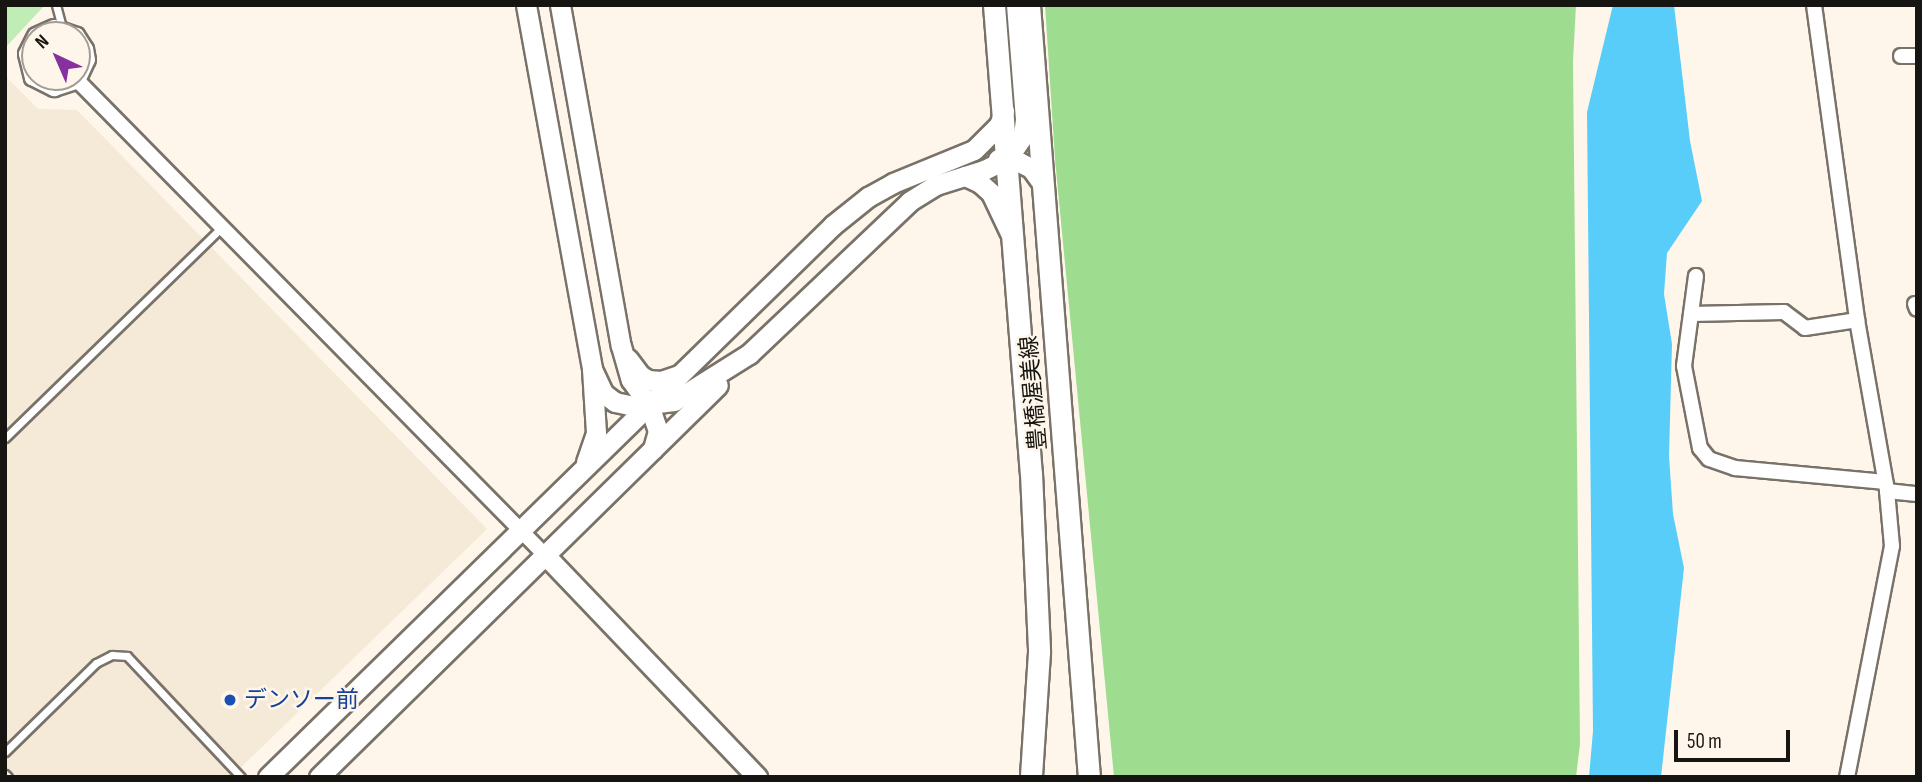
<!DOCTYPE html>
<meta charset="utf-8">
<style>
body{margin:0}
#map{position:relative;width:1922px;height:782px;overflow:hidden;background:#fef6eb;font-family:"Sofia Sans Condensed","Noto Sans JP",sans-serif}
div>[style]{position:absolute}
.built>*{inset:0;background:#f5e9d7}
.green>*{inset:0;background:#c0edb6}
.forest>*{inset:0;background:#9edd90}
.water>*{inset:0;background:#58cdfa}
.roads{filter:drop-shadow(2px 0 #797268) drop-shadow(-2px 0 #797268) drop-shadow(0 2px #797268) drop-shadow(0 -2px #797268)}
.lane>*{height:7px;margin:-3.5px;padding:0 3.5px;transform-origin:3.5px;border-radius:3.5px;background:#fff}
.street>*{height:14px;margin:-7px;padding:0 7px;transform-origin:7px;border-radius:7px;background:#fff}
.secondary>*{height:19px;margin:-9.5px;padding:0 9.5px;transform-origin:9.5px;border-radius:9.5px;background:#fff}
.primary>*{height:21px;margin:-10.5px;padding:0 10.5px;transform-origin:10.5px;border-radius:10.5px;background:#fff}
.dots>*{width:19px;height:19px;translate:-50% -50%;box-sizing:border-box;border:4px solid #fef6eb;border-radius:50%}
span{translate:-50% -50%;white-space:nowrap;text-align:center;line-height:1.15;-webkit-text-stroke:5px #fef6eb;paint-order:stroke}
.street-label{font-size:23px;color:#171511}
.transit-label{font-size:23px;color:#164399}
.left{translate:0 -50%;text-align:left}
.frame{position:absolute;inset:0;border:7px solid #171511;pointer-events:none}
.north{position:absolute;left:21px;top:21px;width:70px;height:70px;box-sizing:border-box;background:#fef6eb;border:2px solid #a29c94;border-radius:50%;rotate:316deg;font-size:19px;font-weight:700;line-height:28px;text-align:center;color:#171511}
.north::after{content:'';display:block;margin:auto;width:24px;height:32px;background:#86319f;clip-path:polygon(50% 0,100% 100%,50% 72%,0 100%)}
.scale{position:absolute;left:1674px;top:730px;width:116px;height:32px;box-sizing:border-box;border:4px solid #171511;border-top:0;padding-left:9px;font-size:21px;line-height:24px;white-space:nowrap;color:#171511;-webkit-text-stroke:5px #fef6eb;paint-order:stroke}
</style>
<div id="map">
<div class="built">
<i style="clip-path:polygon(5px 76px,38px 109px,77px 110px,487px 529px,231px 777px,5px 777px)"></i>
</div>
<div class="green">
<i style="clip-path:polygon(5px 5px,45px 5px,5px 48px)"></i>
</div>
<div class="forest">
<i style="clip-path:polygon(1045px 5px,1576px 5px,1573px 61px,1580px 744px,1576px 777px,1114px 777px,1055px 159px)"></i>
</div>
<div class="water">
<i style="clip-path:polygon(1613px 5px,1674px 5px,1690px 141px,1702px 201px,1667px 253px,1664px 294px,1672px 344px,1669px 456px,1673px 514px,1684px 568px,1661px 777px,1589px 777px,1593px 731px,1587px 112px)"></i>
</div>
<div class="roads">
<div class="lane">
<i style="left:56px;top:5px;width:23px;rotate:75deg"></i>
<i style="left:5px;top:438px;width:303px;rotate:-44.2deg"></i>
<i style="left:5px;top:752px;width:127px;rotate:-44.4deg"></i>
<i style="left:96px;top:663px;width:18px;rotate:-27deg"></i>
<i style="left:112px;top:655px;width:15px;rotate:4deg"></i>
<i style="left:127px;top:656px;width:166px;rotate:46.7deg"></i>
<i style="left:5px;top:774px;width:4px;rotate:45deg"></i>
</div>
<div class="street">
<i style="left:1814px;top:5px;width:318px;rotate:82.2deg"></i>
<i style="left:1857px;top:320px;width:174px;rotate:80deg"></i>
<i style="left:1887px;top:491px;width:55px;rotate:84.8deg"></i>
<i style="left:1892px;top:546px;width:235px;rotate:101deg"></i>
<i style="left:35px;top:36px;width:20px;rotate:117deg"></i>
<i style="left:26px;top:54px;width:25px;rotate:76deg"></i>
<i style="left:32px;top:78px;width:25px;rotate:27deg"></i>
<i style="left:54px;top:89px;width:25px;rotate:-18deg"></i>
<i style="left:78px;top:81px;width:23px;rotate:-65deg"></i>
<i style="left:88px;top:60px;width:11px;rotate:-100deg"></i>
<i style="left:86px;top:49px;width:17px;rotate:-123deg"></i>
<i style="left:77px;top:35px;width:24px;rotate:-161deg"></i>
<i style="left:54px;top:27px;width:20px;rotate:156deg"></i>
<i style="left:1901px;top:56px;width:16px"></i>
<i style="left:78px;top:81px;width:667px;rotate:45.43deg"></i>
<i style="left:1696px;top:276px;width:91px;rotate:97.6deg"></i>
<i style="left:1684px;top:366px;width:84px;rotate:79deg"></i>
<i style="left:1700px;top:448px;width:14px;rotate:51deg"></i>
<i style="left:1709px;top:459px;width:28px;rotate:19deg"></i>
<i style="left:1735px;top:468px;width:151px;rotate:5.3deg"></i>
<i style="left:1915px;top:304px;width:5px;rotate:68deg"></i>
<i style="left:1691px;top:314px;width:93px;rotate:-1.2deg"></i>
<i style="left:1784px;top:312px;width:26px;rotate:37deg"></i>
<i style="left:1805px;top:328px;width:53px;rotate:-8.7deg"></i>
<i style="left:1887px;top:491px;width:30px;rotate:6deg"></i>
</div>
<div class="secondary">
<i style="left:526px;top:5px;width:370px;rotate:79.7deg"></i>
<i style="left:592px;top:369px;width:64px;rotate:86.4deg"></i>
<i style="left:596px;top:433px;width:31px;rotate:109deg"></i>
<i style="left:560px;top:5px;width:346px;rotate:79.9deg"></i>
<i style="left:621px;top:346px;width:35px;rotate:74deg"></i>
<i style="left:631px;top:380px;width:31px;rotate:54deg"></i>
<i style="left:649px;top:405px;width:28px;rotate:71deg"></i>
<i style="left:658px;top:431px;width:19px;rotate:106deg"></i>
<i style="left:998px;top:159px;width:21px;rotate:8deg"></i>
<i style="left:1019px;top:162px;width:13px;rotate:27deg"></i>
<i style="left:1031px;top:168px;width:22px;rotate:54deg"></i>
<i style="left:965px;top:176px;width:17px;rotate:25deg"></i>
<i style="left:980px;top:183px;width:15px;rotate:42deg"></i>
<i style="left:991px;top:193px;width:44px;rotate:64.6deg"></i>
<i style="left:628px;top:359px;width:20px;rotate:53deg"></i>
<i style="left:640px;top:375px;width:9px;rotate:32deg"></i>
<i style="left:648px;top:380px;width:13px;rotate:4deg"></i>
<i style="left:661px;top:381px;width:18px;rotate:-19deg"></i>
<i style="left:592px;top:369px;width:26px;rotate:65deg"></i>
<i style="left:603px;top:393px;width:15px;rotate:37deg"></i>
<i style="left:615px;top:402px;width:19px;rotate:12deg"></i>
<i style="left:634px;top:406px;width:40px;rotate:-7.1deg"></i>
<i style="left:674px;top:401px;width:89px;rotate:-32.1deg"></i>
<i style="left:749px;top:354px;width:222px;rotate:-43.5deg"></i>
<i style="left:910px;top:201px;width:31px;rotate:-32deg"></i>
<i style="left:936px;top:185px;width:50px;rotate:-17.4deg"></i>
<i style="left:984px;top:170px;width:25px;rotate:-26deg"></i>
<i style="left:1007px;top:159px;width:28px;rotate:-55deg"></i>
<i style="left:1023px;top:136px;width:17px;rotate:-83deg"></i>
<i style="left:1025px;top:119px;width:114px;rotate:-94.5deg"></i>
<i style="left:546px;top:556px;width:306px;rotate:46.3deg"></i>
<i style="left:268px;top:777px;width:790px;rotate:-44.33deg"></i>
<i style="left:833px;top:225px;width:45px;rotate:-38.7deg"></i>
<i style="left:868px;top:197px;width:29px;rotate:-29deg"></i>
<i style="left:893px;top:183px;width:87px;rotate:-22.2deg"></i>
<i style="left:974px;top:150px;width:35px;rotate:-45deg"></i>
<i style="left:999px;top:125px;width:15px;rotate:-70deg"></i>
<i style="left:319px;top:777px;width:559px;rotate:-44.49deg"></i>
</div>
<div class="primary">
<i style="left:994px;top:5px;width:469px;rotate:85.5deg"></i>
<i style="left:1031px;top:473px;width:179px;rotate:87.4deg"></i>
<i style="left:1039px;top:652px;width:125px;rotate:93.7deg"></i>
<i style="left:1029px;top:5px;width:774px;rotate:85.56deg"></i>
</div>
</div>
<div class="dots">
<i style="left:230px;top:700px;background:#1a4fb4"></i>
</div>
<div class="street-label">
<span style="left:1034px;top:393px;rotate:-95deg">豊橋渥美線</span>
</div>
<div class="transit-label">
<span class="left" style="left:244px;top:700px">デンソー前</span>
</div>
<div class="frame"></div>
<div class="north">N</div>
<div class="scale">50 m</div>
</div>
